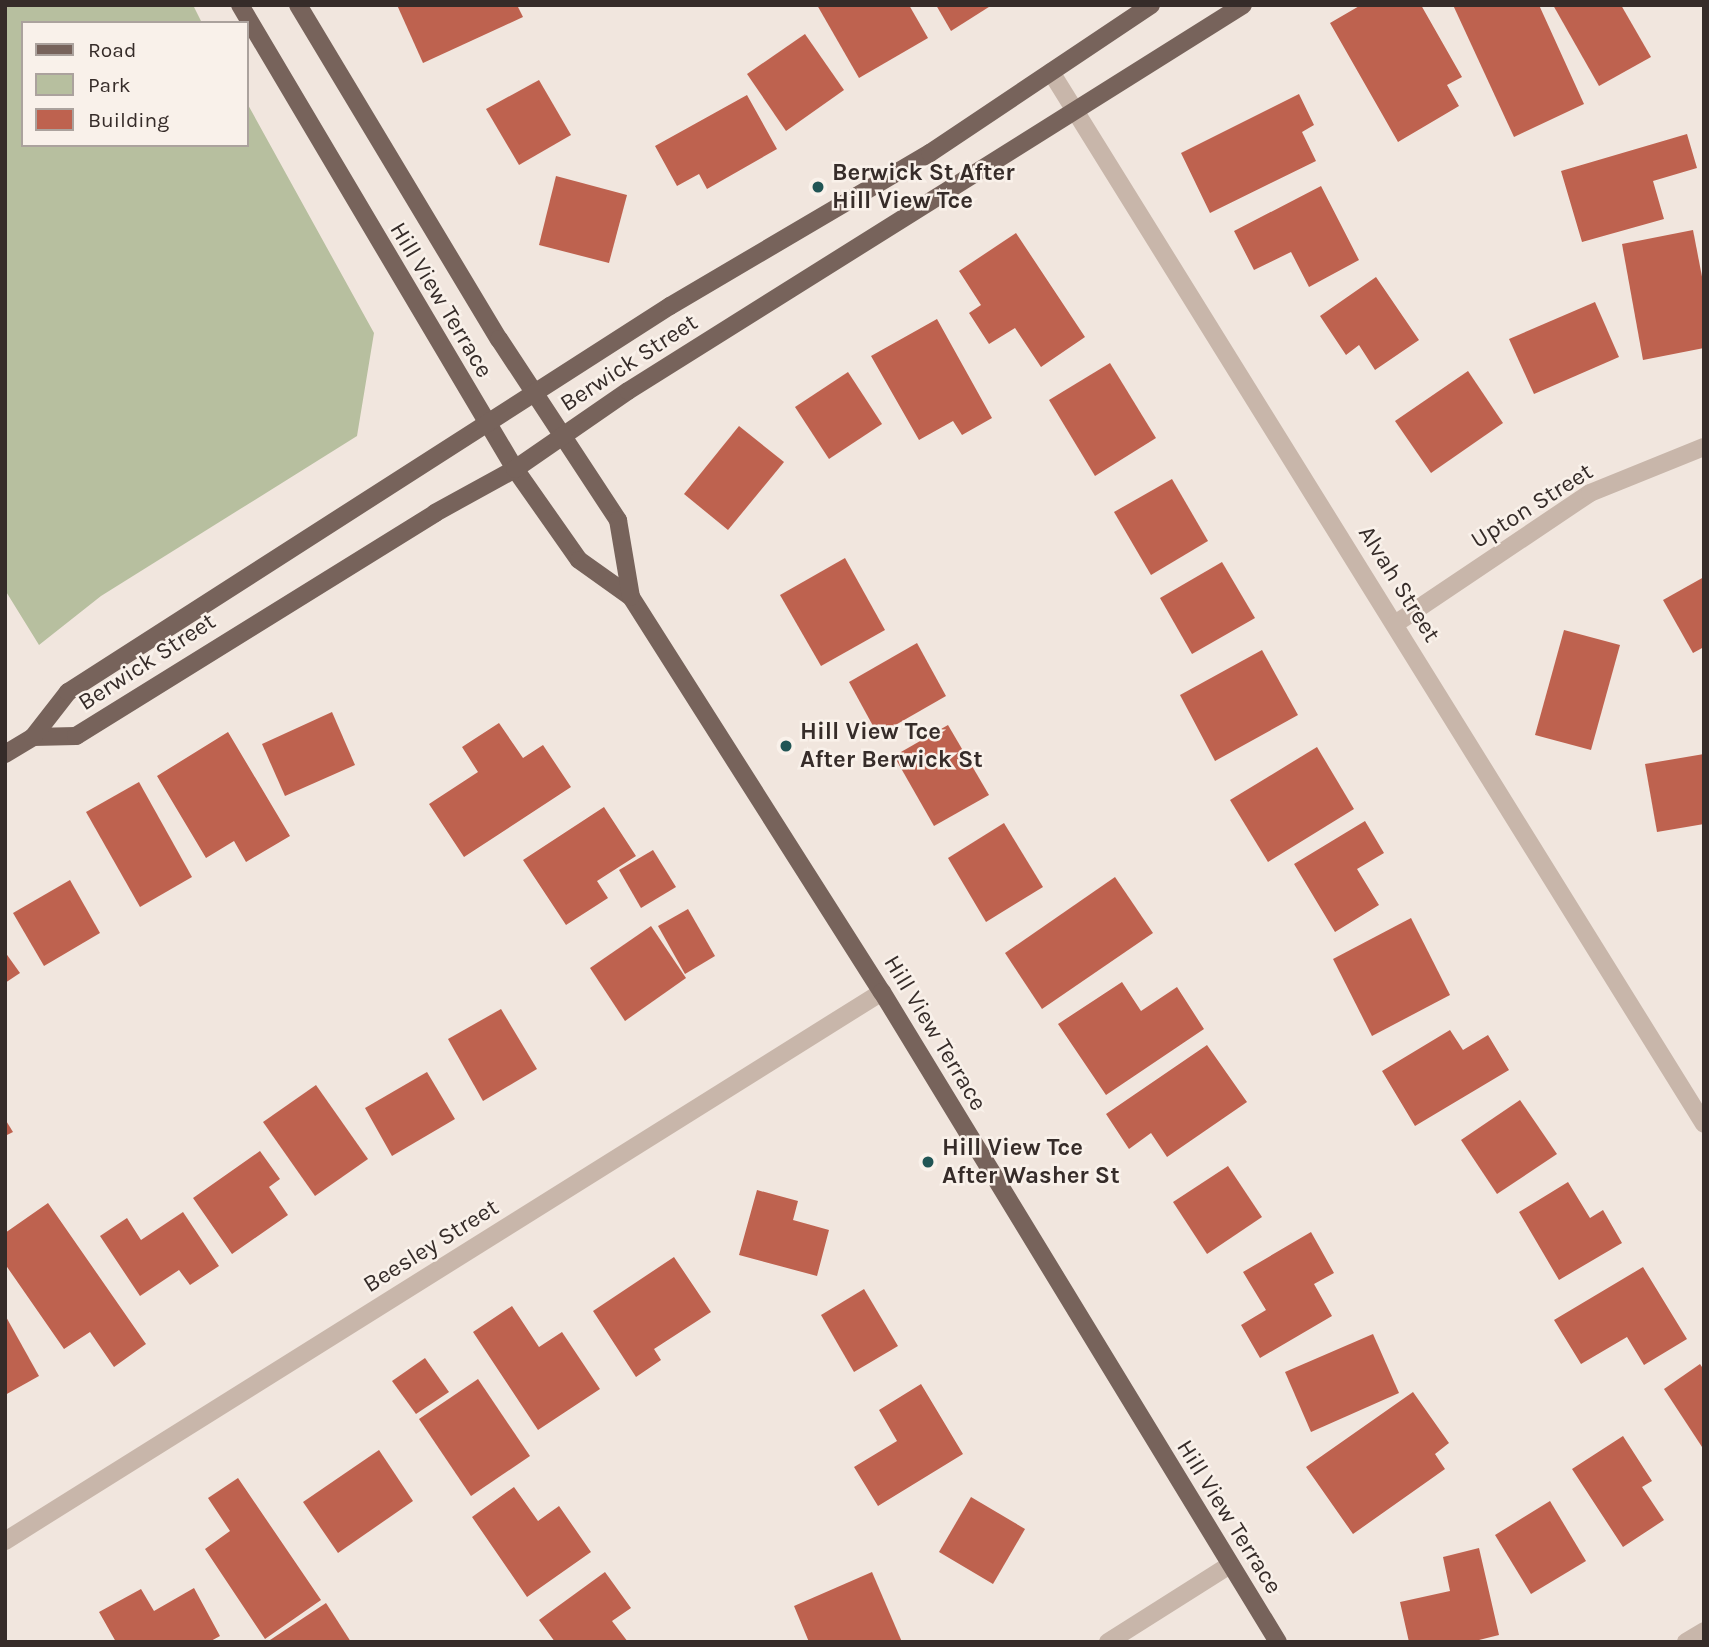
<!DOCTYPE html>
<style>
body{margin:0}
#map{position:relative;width:1709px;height:1647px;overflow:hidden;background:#f1e6de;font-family:Karla,sans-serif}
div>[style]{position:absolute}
.green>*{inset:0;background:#b7bf9f}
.building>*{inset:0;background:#be624f}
.minor>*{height:18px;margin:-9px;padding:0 9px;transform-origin:9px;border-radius:9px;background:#c8b6aa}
.major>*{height:18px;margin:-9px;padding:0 9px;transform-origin:9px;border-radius:9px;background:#77635b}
.dots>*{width:19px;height:19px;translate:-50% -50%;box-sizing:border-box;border:4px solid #f9f1ea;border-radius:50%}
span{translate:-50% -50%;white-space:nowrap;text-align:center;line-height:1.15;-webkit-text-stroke:5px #f9f1ea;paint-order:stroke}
.poi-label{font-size:24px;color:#362c29;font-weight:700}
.left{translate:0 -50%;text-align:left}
.street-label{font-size:24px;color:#362c29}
.frame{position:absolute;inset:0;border:7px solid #362c29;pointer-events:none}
.legend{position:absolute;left:21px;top:21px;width:228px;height:126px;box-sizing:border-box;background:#f9f1ea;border:2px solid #aba29d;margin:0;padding:9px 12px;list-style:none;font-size:21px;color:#362c29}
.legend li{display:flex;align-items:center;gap:14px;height:35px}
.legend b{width:35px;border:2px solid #aba29d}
</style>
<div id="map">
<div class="green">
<i style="clip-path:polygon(5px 5px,193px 5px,202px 23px,23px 23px,23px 145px,247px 145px,247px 103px,374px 333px,357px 436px,101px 596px,39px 645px,5px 590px)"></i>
</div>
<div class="building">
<i style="clip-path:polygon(397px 5px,517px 5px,523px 17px,423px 63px)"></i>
<i style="clip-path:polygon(817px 5px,909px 5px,928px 38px,859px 78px)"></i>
<i style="clip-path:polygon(936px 5px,992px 5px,951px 31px)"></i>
<i style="clip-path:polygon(1361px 5px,1421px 5px,1462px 77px,1447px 85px,1459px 106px,1398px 142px,1330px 23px)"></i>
<i style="clip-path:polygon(1453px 5px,1539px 5px,1584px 104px,1514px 137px)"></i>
<i style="clip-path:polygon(1553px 5px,1621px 5px,1651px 57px,1599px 86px)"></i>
<i style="clip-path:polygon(805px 34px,844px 90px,786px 131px,747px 74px)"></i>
<i style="clip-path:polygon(539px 80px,571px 135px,519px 165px,486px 109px)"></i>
<i style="clip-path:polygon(1299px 94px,1314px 125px,1302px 132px,1316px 161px,1210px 213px,1181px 153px)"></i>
<i style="clip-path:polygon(747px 95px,777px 149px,707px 189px,699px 174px,677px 186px,655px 146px)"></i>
<i style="clip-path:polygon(1687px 134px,1697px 168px,1653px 181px,1664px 219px,1582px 242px,1561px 171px)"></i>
<i style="clip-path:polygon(556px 176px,627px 195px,609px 263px,539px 245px)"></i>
<i style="clip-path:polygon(1321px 186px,1359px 260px,1309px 287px,1291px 252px,1254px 270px,1234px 231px)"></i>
<i style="clip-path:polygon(1693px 230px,1704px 287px,1704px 348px,1643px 360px,1622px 244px)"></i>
<i style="clip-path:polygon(1016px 233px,1085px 337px,1041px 367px,1015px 328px,989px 344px,969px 313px,981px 305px,959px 271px)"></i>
<i style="clip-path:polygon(1376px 277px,1419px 340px,1375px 370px,1359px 345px,1346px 355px,1320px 316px)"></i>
<i style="clip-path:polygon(1595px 302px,1619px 357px,1534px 394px,1509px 339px)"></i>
<i style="clip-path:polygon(937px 319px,992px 418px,962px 435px,953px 421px,919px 440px,871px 356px)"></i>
<i style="clip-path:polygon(1110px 363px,1156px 438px,1095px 476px,1049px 400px)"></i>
<i style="clip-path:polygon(1468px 371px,1503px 423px,1431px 473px,1395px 421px)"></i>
<i style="clip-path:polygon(848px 372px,882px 424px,829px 459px,795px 407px)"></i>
<i style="clip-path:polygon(739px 426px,784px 462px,728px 530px,684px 494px)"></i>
<i style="clip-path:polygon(1172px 479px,1208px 541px,1151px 575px,1114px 512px)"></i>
<i style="clip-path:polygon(845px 558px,885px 630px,821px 666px,780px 595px)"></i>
<i style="clip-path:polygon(1222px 562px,1255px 618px,1192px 654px,1160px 598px)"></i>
<i style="clip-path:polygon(1704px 577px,1704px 647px,1693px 653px,1663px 600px)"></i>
<i style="clip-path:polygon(1564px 630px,1620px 645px,1591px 750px,1535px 735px)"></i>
<i style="clip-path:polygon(917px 643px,946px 696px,878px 735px,849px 682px)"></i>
<i style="clip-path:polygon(1262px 650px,1298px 715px,1215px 761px,1180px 695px)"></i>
<i style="clip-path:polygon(332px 712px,355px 765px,285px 796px,262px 744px)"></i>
<i style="clip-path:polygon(499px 723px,523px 758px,543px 745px,571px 787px,464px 857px,429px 804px,478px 772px,462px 747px)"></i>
<i style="clip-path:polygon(948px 725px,989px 795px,934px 826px,894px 756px)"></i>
<i style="clip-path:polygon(228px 732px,290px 836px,246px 862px,234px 841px,206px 858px,157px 776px)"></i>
<i style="clip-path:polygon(1317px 747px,1354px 809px,1268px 862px,1230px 800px)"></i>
<i style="clip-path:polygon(1704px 754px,1704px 824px,1657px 832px,1645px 764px)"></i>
<i style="clip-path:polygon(139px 782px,192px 877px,140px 907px,86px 812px)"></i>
<i style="clip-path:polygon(604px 807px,636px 856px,597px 881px,608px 898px,566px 925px,523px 860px)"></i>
<i style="clip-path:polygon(1365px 821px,1384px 853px,1357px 869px,1379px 905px,1335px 932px,1294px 864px)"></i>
<i style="clip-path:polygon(1004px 823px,1043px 887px,986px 922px,948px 858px)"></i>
<i style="clip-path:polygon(653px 850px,676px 887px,641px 908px,619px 870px)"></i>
<i style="clip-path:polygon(1115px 877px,1153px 933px,1042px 1009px,1005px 953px)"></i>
<i style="clip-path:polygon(70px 880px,100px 933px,44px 966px,13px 913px)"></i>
<i style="clip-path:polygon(688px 909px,715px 956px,685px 974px,658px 926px)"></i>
<i style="clip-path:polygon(1411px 918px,1450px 995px,1372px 1036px,1333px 959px)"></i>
<i style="clip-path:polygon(651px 926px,686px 978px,625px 1021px,590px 968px)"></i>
<i style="clip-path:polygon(5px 952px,20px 973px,5px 983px)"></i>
<i style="clip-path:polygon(1122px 982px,1141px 1011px,1177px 987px,1204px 1029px,1106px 1095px,1058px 1024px)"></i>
<i style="clip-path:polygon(501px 1009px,537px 1069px,483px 1101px,448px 1039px)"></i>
<i style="clip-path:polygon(1450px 1030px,1463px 1050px,1488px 1035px,1509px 1070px,1415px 1126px,1382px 1071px)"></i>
<i style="clip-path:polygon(1207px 1045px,1247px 1102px,1167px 1157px,1151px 1133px,1129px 1149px,1106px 1114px)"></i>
<i style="clip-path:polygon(427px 1072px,455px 1119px,392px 1156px,365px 1108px)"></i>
<i style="clip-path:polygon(316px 1085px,368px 1159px,315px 1196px,263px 1122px)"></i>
<i style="clip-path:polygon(1520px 1100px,1557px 1154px,1497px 1194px,1461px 1140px)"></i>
<i style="clip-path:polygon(5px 1119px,13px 1132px,5px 1136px)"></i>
<i style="clip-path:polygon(260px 1151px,280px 1179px,269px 1187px,288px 1215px,232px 1254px,193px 1198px)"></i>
<i style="clip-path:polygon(1228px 1166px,1262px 1217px,1207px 1254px,1173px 1202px)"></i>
<i style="clip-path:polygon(1568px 1182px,1590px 1218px,1603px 1210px,1622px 1243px,1559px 1280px,1519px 1212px)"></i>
<i style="clip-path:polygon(757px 1190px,798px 1201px,793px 1220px,829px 1230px,817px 1276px,739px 1255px)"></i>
<i style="clip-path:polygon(48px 1203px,146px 1344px,114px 1367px,90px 1332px,64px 1349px,5px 1264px,5px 1233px)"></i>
<i style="clip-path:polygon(183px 1212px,219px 1266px,190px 1285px,179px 1270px,140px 1296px,100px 1236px,127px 1218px,141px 1240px)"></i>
<i style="clip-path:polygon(1311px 1232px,1334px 1273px,1314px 1284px,1332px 1316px,1260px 1358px,1241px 1325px,1266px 1310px,1243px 1272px)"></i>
<i style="clip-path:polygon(674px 1257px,711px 1312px,654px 1349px,661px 1360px,636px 1377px,593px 1311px)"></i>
<i style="clip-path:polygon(1643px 1267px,1687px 1339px,1644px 1365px,1627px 1337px,1581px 1364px,1554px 1320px)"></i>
<i style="clip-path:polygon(864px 1289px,898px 1346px,854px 1372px,821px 1315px)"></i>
<i style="clip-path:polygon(512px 1306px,539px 1347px,562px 1332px,600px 1389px,538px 1430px,473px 1332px)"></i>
<i style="clip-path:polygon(5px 1315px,39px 1376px,5px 1395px)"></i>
<i style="clip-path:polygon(1373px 1334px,1399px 1393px,1311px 1432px,1285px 1372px)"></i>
<i style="clip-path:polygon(425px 1358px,449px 1392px,416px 1414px,392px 1381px)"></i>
<i style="clip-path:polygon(1700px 1364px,1704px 1370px,1704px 1450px,1664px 1389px)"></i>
<i style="clip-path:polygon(478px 1379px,530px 1456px,471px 1496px,419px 1419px)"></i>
<i style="clip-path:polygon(921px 1384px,963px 1454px,878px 1506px,854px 1467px,897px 1441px,879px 1410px)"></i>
<i style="clip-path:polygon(1413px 1392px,1449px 1443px,1435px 1454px,1445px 1469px,1353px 1534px,1306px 1467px)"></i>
<i style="clip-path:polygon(1623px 1436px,1652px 1481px,1642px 1487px,1664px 1520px,1623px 1547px,1572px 1469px)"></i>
<i style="clip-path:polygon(379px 1450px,413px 1501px,338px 1553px,303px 1502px)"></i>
<i style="clip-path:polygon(238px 1478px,321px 1600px,265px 1639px,205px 1549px,230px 1531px,208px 1498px)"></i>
<i style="clip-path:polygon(514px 1487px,538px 1521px,559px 1506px,591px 1552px,527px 1597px,472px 1517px)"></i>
<i style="clip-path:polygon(971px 1497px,1025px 1529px,993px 1584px,939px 1552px)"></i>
<i style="clip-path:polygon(1550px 1501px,1586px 1561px,1531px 1594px,1495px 1535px)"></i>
<i style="clip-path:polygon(1479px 1548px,1499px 1635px,1471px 1642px,1409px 1642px,1400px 1602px,1450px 1591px,1443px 1557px)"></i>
<i style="clip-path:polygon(605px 1572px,631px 1608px,612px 1621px,628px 1642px,555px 1642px,539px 1620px)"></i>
<i style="clip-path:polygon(872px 1572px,902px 1642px,809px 1642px,794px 1606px)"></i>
<i style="clip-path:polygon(194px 1588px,220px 1636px,209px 1642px,116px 1642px,99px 1612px,141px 1589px,154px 1611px)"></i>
<i style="clip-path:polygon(326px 1603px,351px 1642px,267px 1642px)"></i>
</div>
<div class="minor">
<i style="left:1051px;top:72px;width:1238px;rotate:58.17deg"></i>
<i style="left:1395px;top:624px;width:235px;rotate:-33.9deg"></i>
<i style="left:1590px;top:493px;width:123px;rotate:-22deg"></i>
<i style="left:5px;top:1541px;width:1035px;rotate:-32.05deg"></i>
<i style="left:1108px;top:1642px;width:142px;rotate:-32.3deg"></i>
<i style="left:1686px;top:1642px;width:21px;rotate:-31deg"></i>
</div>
<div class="major">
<i style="left:240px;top:5px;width:539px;rotate:59.35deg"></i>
<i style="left:515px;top:469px;width:111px;rotate:54.9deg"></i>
<i style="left:579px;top:560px;width:64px;rotate:35.4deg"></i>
<i style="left:631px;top:597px;width:468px;rotate:57.6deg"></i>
<i style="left:882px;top:992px;width:761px;rotate:58.65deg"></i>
<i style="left:298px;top:5px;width:390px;rotate:59deg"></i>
<i style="left:499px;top:339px;width:217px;rotate:56.7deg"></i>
<i style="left:618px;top:520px;width:78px;rotate:80.4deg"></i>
<i style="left:33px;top:737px;width:43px;rotate:-1.3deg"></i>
<i style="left:76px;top:736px;width:423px;rotate:-31.8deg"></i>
<i style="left:435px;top:513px;width:91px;rotate:-28.8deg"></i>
<i style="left:515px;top:469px;width:137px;rotate:-34.6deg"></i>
<i style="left:628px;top:391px;width:726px;rotate:-32.11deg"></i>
<i style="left:5px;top:754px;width:33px;rotate:-31deg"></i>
<i style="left:33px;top:737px;width:57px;rotate:-52.1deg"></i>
<i style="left:68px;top:692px;width:715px;rotate:-32.67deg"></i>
<i style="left:670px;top:306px;width:302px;rotate:-30.5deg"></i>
<i style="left:930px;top:153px;width:266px;rotate:-33.8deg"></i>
</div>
<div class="dots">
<i style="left:818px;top:187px;background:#215555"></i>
<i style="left:786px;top:746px;background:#215555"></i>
<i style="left:928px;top:1162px;background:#215555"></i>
</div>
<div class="poi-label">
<span class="left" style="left:832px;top:187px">Berwick St After<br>Hill View Tce</span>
<span class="left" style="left:800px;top:746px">Hill View Tce<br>After Berwick St</span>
<span class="left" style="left:942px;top:1162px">Hill View Tce<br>After Washer St</span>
</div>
<div class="street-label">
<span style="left:441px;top:300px;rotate:59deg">Hill View Terrace</span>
<span style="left:629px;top:363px;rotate:-33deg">Berwick Street</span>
<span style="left:1532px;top:506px;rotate:-32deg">Upton Street</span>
<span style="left:1399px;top:584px;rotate:58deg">Alvah Street</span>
<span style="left:147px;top:662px;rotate:-33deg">Berwick Street</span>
<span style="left:935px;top:1033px;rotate:59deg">Hill View Terrace</span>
<span style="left:431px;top:1246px;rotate:-32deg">Beesley Street</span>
<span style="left:1229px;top:1517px;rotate:58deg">Hill View Terrace</span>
</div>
<div class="frame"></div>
<ul class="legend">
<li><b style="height:9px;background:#77635b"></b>Road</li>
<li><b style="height:19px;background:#b7bf9f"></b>Park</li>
<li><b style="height:19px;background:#be624f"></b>Building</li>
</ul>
</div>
